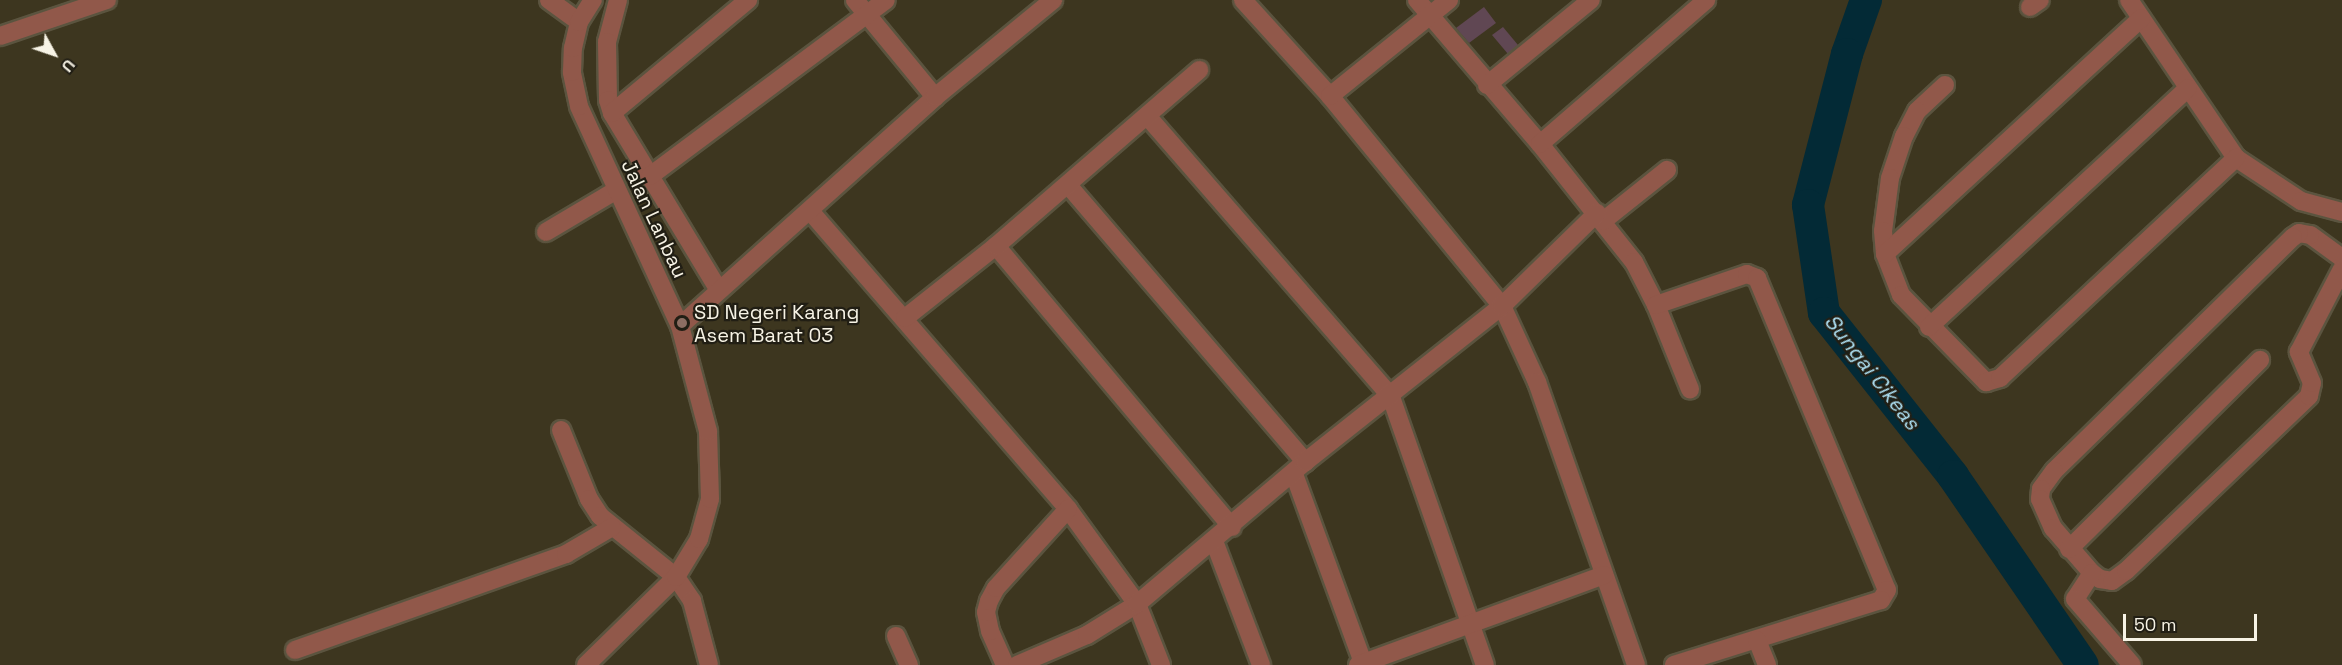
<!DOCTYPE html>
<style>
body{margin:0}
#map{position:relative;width:2342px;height:665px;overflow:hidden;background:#3d361f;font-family:"Space Grotesk",sans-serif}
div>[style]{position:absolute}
.river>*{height:32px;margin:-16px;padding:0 16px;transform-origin:16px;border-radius:16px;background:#032a36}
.building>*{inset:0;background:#604753}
.roads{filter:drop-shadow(2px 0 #5b543f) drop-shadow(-2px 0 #5b543f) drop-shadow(0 2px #5b543f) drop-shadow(0 -2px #5b543f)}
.minor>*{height:18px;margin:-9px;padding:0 9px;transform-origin:9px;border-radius:9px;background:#91584a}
.dots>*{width:16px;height:16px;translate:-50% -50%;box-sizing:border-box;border:3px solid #211e14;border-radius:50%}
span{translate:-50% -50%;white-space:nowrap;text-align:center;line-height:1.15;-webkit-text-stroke:4.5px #211e14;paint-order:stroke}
.street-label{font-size:20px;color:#f7f3e5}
.poi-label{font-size:20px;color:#f7f3e5}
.left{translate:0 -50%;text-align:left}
.water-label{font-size:21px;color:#aee1f4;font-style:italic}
.north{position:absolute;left:24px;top:24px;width:60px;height:60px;-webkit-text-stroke:4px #211e14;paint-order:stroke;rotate:130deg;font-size:16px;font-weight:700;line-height:24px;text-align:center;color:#f7f3e5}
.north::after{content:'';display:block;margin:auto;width:21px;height:27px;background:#f7f3e5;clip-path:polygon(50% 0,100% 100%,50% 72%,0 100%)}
.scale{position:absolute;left:2123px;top:614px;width:134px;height:27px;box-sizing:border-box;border:3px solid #f7f3e5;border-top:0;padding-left:8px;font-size:18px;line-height:21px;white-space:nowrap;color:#f7f3e5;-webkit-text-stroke:4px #211e14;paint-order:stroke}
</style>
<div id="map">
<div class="river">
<i style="left:1866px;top:0;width:57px;rotate:109.4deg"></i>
<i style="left:1847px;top:54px;width:156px;rotate:104.5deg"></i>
<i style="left:1808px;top:205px;width:109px;rotate:81.6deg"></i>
<i style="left:1824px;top:313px;width:208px;rotate:51.6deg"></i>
<i style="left:1953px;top:476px;width:229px;rotate:55.5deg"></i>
</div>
<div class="building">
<i style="clip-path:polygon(1484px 7px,1496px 23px,1469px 43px,1456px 28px)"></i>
<i style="clip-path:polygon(1503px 27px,1518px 45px,1508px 54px,1492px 35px)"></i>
</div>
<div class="roads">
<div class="minor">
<i style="left:549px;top:0;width:37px;rotate:36deg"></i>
<i style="left:618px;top:0;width:43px;rotate:104.7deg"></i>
<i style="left:607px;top:42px;width:58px;rotate:89deg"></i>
<i style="left:608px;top:100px;width:14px;rotate:73deg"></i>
<i style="left:612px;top:113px;width:205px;rotate:58.9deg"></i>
<i style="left:855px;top:0;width:126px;rotate:50.5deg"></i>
<i style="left:1243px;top:0;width:130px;rotate:47.8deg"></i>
<i style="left:1330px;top:96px;width:271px;rotate:50.7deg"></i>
<i style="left:1502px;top:306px;width:84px;rotate:65.3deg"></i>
<i style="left:1537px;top:382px;width:300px;rotate:70.7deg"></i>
<i style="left:1417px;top:0;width:189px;rotate:49.5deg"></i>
<i style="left:1540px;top:144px;width:151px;rotate:51.5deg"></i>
<i style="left:1634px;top:262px;width:48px;rotate:62.9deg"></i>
<i style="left:1656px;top:305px;width:91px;rotate:68deg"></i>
<i style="left:2129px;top:0;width:191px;rotate:55.9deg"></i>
<i style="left:2236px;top:158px;width:78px;rotate:33.5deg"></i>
<i style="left:2301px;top:201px;width:42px;rotate:15deg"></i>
<i style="left:2030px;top:7px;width:12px;rotate:-35deg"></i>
<i style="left:0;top:36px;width:113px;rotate:-18.6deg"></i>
<i style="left:1487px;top:85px;width:134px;rotate:-39.3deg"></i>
<i style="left:1945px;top:85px;width:38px;rotate:137deg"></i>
<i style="left:1917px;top:111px;width:28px;rotate:117deg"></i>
<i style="left:1904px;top:136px;width:44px;rotate:108.4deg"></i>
<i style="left:1890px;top:178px;width:53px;rotate:97.5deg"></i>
<i style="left:1883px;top:231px;width:23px;rotate:85deg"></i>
<i style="left:1885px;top:254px;width:44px;rotate:68.7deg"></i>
<i style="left:1901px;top:295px;width:122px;rotate:45.7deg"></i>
<i style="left:1986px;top:382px;width:15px;rotate:-16deg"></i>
<i style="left:2000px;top:378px;width:323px;rotate:-43deg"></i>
<i style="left:1330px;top:96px;width:153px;rotate:-38.9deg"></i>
<i style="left:612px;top:113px;width:177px;rotate:-39.7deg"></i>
<i style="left:1148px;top:117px;width:371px;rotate:49deg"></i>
<i style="left:1391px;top:397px;width:284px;rotate:70.7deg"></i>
<i style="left:1540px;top:144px;width:220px;rotate:-40.9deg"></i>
<i style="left:650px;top:176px;width:294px;rotate:-36.7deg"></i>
<i style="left:1068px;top:185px;width:365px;rotate:49.4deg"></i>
<i style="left:810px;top:211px;width:394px;rotate:49.1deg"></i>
<i style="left:1068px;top:509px;width:117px;rotate:54deg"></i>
<i style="left:1137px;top:604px;width:66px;rotate:68.5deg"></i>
<i style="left:1603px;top:221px;width:82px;rotate:-38.6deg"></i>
<i style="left:546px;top:232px;width:80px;rotate:-30.7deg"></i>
<i style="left:996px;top:246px;width:367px;rotate:50deg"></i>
<i style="left:1885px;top:254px;width:348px;rotate:-42.6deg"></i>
<i style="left:2342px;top:258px;width:39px;rotate:-144deg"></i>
<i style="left:2310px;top:235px;width:11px;rotate:-170deg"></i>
<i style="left:2299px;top:233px;width:7px;rotate:146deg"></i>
<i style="left:2293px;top:237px;width:334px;rotate:135.6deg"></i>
<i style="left:2054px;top:471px;width:22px;rotate:126deg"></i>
<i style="left:2041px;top:489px;width:10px;rotate:96deg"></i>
<i style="left:2040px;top:499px;width:32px;rotate:66deg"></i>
<i style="left:2053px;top:528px;width:60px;rotate:49.1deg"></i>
<i style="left:2092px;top:573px;width:10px;rotate:37deg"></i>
<i style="left:2100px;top:579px;width:12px;rotate:9deg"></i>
<i style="left:2112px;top:581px;width:17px;rotate:-36deg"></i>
<i style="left:2126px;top:571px;width:253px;rotate:-43.7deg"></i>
<i style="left:2309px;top:396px;width:13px;rotate:-77deg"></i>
<i style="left:2312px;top:383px;width:34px;rotate:-113deg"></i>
<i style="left:2299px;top:352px;width:93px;rotate:-62.6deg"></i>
<i style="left:1656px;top:305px;width:96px;rotate:-18.8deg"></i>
<i style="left:1747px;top:274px;width:11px;rotate:22deg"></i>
<i style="left:1757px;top:278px;width:338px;rotate:67.4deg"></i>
<i style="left:1887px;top:590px;width:12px;rotate:121deg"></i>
<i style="left:1881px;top:600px;width:217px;rotate:162.6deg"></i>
<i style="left:905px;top:318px;width:116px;rotate:-38.4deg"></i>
<i style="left:996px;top:246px;width:269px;rotate:-40.9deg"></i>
<i style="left:680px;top:326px;width:343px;rotate:-41.9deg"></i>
<i style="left:935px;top:97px;width:153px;rotate:-39.4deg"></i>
<i style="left:1929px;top:327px;width:352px;rotate:-42.7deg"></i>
<i style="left:561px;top:430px;width:74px;rotate:67.9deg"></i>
<i style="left:589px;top:499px;width:20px;rotate:57deg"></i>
<i style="left:600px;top:516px;width:97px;rotate:38.8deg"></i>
<i style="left:676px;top:577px;width:29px;rotate:56deg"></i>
<i style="left:692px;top:601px;width:66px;rotate:75.1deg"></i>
<i style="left:1294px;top:474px;width:203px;rotate:69.9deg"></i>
<i style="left:1214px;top:541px;width:133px;rotate:69.2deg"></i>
<i style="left:2069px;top:549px;width:269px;rotate:-44.7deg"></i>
<i style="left:2092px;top:573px;width:31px;rotate:123deg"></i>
<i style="left:2075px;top:599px;width:87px;rotate:49.2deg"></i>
<i style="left:896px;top:636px;width:32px;rotate:66deg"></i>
<i style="left:1757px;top:640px;width:27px;rotate:68deg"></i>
<i style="left:295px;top:650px;width:288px;rotate:-19.5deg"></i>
<i style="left:566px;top:554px;width:53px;rotate:-30.4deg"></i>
<i style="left:586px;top:665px;width:126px;rotate:-44.4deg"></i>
<i style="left:676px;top:577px;width:44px;rotate:-58.8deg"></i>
<i style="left:699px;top:539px;width:41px;rotate:-74.6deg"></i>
<i style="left:710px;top:499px;width:68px;rotate:-91.7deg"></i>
<i style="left:708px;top:431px;width:109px;rotate:-104.9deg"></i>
<i style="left:680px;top:326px;width:242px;rotate:-114.7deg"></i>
<i style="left:579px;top:106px;width:35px;rotate:-102deg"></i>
<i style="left:572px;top:72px;width:24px;rotate:-88deg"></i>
<i style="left:573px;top:48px;width:27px;rotate:-77deg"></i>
<i style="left:579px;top:22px;width:26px;rotate:-58deg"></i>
<i style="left:1005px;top:665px;width:37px;rotate:-114deg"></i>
<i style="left:990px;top:631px;width:19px;rotate:-102deg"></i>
<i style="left:986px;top:612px;width:11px;rotate:-75deg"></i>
<i style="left:989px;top:601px;width:15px;rotate:-62deg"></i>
<i style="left:996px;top:588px;width:107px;rotate:-47.7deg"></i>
<i style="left:1017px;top:665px;width:76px;rotate:-23.2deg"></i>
<i style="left:1087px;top:635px;width:59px;rotate:-31.8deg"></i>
<i style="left:1137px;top:604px;width:220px;rotate:-40.2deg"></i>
<i style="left:1305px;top:462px;width:251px;rotate:-38.4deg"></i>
<i style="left:1502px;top:306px;width:133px;rotate:-44.4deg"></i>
<i style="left:1358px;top:665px;width:262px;rotate:-20.1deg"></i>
</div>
</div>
<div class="dots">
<i style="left:682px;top:323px;background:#8d6e63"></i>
</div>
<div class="street-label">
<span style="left:654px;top:219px;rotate:65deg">Jalan Lanbau</span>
</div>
<div class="poi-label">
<span class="left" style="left:694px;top:324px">SD Negeri Karang<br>Asem Barat 03</span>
</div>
<div class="water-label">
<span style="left:1872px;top:372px;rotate:52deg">Sungai Cikeas</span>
</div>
<div class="north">U</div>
<div class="scale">50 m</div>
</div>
